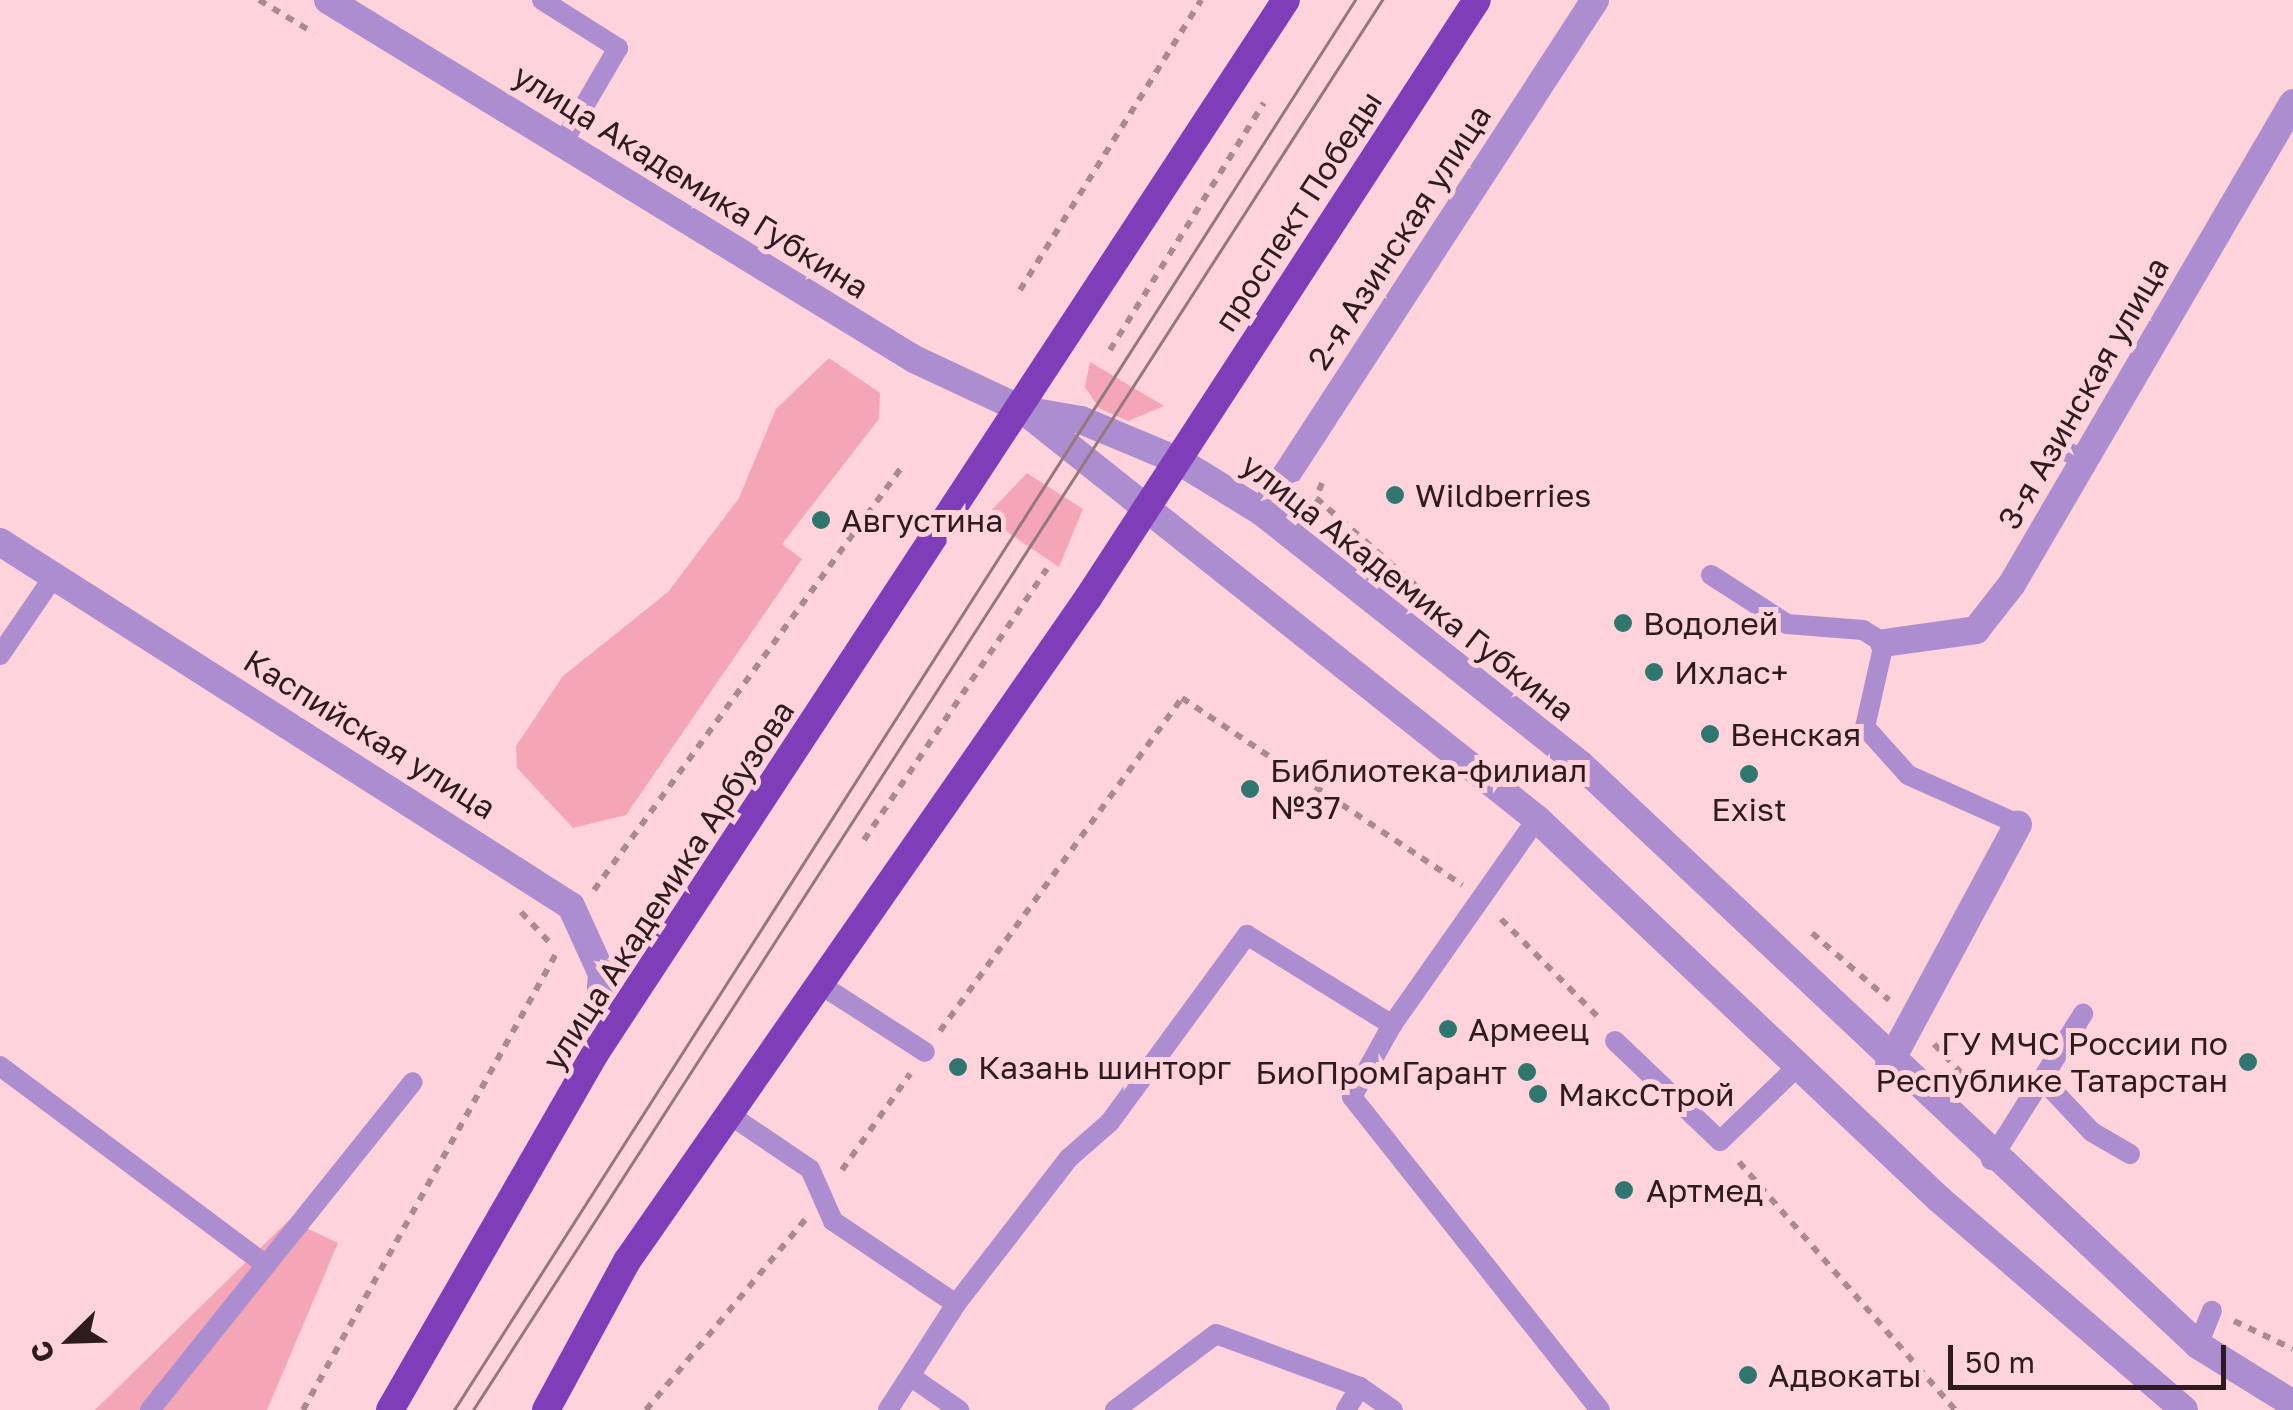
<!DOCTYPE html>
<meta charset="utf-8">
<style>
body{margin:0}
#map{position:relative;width:2293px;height:1410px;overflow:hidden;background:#fed3db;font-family:"Golos Text",sans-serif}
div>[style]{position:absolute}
.green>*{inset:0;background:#f4a6b6}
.path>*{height:6px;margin-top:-3px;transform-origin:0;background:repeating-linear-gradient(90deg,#ab8990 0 8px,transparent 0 16px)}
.service>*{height:20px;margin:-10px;padding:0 10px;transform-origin:10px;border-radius:10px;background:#ac8dcf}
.minor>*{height:28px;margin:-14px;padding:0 14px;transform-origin:14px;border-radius:14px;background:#ac8dcf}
.tertiary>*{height:28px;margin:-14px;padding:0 14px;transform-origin:14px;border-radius:14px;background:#ac8dcf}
.primary>*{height:28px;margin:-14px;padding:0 14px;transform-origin:14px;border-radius:14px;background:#803db9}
.tram>*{height:2.5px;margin:-1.25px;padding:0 1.25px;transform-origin:1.25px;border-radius:1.25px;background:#96777d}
.dots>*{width:28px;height:28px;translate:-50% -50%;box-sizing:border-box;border:5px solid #fed3db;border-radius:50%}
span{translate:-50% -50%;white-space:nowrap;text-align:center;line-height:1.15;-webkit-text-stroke:10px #fed3db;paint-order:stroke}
.street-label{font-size:32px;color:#2e1b1f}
.poi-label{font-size:32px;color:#2e1b1f}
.left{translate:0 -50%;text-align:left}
.right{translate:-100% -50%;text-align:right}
.north{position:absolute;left:20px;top:1290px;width:100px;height:100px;-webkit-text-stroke:8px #fed3db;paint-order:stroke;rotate:247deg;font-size:28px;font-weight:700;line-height:40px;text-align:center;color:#2e1b1f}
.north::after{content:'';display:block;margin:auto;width:35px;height:45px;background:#2e1b1f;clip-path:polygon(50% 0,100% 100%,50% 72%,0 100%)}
.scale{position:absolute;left:1948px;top:1345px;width:278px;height:45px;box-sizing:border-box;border:5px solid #2e1b1f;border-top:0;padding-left:12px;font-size:30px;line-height:35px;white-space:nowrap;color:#2e1b1f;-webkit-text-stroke:8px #fed3db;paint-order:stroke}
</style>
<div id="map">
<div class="green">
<i style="clip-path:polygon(829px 358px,880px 393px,879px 419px,782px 544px,802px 559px,626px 815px,573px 828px,517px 768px,516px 746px,563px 676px,668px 592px,739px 498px,776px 409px)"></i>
<i style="clip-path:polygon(1090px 362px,1164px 406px,1128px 421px,1099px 408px,1085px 387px)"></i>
<i style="clip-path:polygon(1027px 473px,1083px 509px,1059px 567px,985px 517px)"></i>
<i style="clip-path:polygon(289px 1220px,338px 1243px,267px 1410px,95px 1410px)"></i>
</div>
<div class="path">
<i style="left:259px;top:0;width:64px;rotate:31deg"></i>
<i style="left:1020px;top:290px;width:342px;rotate:-58deg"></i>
<i style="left:1110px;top:350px;width:291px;rotate:-58.1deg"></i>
<i style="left:1322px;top:483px;width:16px;rotate:112deg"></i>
<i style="left:1316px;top:498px;width:177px;rotate:41.3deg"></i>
<i style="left:864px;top:840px;width:327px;rotate:-56deg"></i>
<i style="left:594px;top:890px;width:522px;rotate:-53.96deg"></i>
<i style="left:521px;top:912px;width:42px;rotate:46.9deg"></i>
<i style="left:1501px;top:919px;width:142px;rotate:45.3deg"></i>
<i style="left:1812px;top:933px;width:102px;rotate:41deg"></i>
<i style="left:940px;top:1031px;width:412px;rotate:-54deg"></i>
<i style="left:1182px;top:698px;width:337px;rotate:33.7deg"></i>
<i style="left:1934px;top:1044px;width:47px;rotate:46.7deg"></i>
<i style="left:1739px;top:1162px;width:329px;rotate:48.9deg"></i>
<i style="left:842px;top:1170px;width:118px;rotate:-54.7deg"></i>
<i style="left:2234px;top:1321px;width:65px;rotate:25.4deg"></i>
<i style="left:303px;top:1410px;width:524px;rotate:-60.99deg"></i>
<i style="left:646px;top:1410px;width:248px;rotate:-50.1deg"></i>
</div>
<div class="service">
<i style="left:542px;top:0;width:90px;rotate:32.3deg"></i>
<i style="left:618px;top:48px;width:109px;rotate:120.3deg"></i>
<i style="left:2058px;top:447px;width:29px;rotate:27deg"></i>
<i style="left:1711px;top:575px;width:90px;rotate:32.8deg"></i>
<i style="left:1787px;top:624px;width:76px;rotate:4.5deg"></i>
<i style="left:1863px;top:630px;width:25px;rotate:32deg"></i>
<i style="left:1884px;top:643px;width:86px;rotate:102.7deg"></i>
<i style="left:1865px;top:727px;width:64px;rotate:48.1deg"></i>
<i style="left:1908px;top:775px;width:120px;rotate:24deg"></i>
<i style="left:0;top:655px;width:96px;rotate:-55.6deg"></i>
<i style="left:818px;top:983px;width:127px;rotate:32.8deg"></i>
<i style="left:1392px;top:1025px;width:252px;rotate:-54.9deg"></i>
<i style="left:1615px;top:1041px;width:145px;rotate:43.6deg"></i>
<i style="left:1720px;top:1141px;width:108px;rotate:-43.9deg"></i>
<i style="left:0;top:1066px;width:332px;rotate:36.8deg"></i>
<i style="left:2042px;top:1079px;width:73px;rotate:46.7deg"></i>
<i style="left:2092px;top:1132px;width:44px;rotate:30.1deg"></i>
<i style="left:727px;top:1113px;width:100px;rotate:34deg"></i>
<i style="left:810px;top:1169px;width:57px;rotate:66.1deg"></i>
<i style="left:833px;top:1221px;width:148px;rotate:34deg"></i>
<i style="left:1991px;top:1160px;width:173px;rotate:-57.8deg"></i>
<i style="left:2198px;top:1345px;width:37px;rotate:-68deg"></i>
<i style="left:910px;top:1376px;width:60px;rotate:34.8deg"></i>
<i style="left:150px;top:1410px;width:420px;rotate:-51.3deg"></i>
<i style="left:888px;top:1410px;width:126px;rotate:-57.3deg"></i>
<i style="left:956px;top:1304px;width:185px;rotate:-52.3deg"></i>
<i style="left:1069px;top:1158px;width:55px;rotate:-41.3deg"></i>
<i style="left:1110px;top:1122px;width:232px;rotate:-53.8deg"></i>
<i style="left:1247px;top:935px;width:171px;rotate:31.8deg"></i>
<i style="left:1392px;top:1025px;width:82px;rotate:119.1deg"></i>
<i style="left:1352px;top:1097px;width:399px;rotate:51.6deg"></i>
<i style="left:1115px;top:1410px;width:126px;rotate:-37deg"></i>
<i style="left:1216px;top:1334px;width:153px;rotate:20.2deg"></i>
<i style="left:1346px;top:1410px;width:27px;rotate:-59deg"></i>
<i style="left:1360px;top:1387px;width:40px;rotate:34.9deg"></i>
</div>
<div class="minor">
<i style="left:1262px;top:512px;width:611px;rotate:-56.96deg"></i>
<i style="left:1884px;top:643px;width:93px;rotate:-8deg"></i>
<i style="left:1976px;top:630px;width:58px;rotate:-52deg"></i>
<i style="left:2012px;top:584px;width:557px;rotate:-59.71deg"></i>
<i style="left:1889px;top:1064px;width:272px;rotate:-61.7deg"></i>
</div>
<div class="tertiary">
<i style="left:328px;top:0;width:687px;rotate:31.49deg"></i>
<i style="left:914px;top:359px;width:120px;rotate:25.1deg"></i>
<i style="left:1023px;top:410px;width:59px;rotate:9.8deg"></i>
<i style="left:1081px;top:420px;width:106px;rotate:22.7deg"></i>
<i style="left:1179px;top:461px;width:97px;rotate:31.6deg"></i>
<i style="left:1262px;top:512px;width:406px;rotate:38.4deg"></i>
<i style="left:1580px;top:764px;width:848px;rotate:43.23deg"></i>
<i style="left:2198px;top:1345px;width:112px;rotate:31.8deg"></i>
<i style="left:1023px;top:410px;width:657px;rotate:38.51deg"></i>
<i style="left:1537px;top:819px;width:553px;rotate:43.39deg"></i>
<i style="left:1939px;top:1199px;width:323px;rotate:40.7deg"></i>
<i style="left:0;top:542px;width:677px;rotate:32.52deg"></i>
<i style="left:571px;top:906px;width:75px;rotate:65.5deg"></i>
<i style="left:602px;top:974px;width:78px;rotate:94.4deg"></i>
</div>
<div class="primary">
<i style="left:390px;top:1410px;width:413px;rotate:-60.1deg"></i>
<i style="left:596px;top:1052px;width:1258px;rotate:-56.74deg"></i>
<i style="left:546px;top:1410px;width:170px;rotate:-61.5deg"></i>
<i style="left:627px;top:1261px;width:808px;rotate:-55.19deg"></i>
<i style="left:1088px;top:598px;width:713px;rotate:-56.96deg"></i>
</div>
<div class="tram">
<i style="left:454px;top:1410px;width:1673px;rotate:-57.42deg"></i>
<i style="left:473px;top:1410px;width:1678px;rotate:-57.19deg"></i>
</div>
<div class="dots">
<i style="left:1395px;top:495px;background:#2f766f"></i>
<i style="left:821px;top:520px;background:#2f766f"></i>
<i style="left:1623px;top:623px;background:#2f766f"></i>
<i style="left:1654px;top:672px;background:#2f766f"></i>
<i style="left:1710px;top:734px;background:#2f766f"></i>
<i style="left:1749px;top:774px;background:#2f766f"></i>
<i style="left:1250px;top:789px;background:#2f766f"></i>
<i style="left:1448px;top:1029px;background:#2f766f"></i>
<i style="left:2248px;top:1062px;background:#2f766f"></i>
<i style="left:958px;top:1067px;background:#2f766f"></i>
<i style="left:1527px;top:1072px;background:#2f766f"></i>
<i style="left:1538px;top:1094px;background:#2f766f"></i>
<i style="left:1624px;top:1190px;background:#2f766f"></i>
<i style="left:1748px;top:1375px;background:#2f766f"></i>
</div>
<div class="street-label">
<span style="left:691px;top:181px;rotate:32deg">улица Академика Губкина</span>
<span style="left:1298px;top:211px;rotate:-57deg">проспект Победы</span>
<span style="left:1399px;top:237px;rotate:-57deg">2-я Азинская улица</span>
<span style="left:2083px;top:393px;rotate:-60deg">3-я Азинская улица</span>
<span style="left:1408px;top:587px;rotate:38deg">улица Академика Губкина</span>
<span style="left:370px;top:734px;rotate:32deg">Каспийская улица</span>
<span style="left:668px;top:885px;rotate:-57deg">улица Академика Арбузова</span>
</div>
<div class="poi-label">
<span class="left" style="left:1415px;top:495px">Wildberries</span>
<span class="left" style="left:841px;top:520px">Августина</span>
<span class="left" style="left:1643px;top:623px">Водолей</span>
<span class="left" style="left:1674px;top:672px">Ихлас+</span>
<span class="left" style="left:1730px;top:734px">Венская</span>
<span class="left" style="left:1270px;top:789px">Библиотека-филиал<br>№37</span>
<span style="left:1749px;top:809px">Exist</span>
<span class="left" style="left:1468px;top:1029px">Армеец</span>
<span class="right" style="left:2228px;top:1062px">ГУ МЧС России по<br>Республике Татарстан</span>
<span class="left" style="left:978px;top:1067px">Казань шинторг</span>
<span class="right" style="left:1507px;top:1072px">БиоПромГарант</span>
<span class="left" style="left:1558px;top:1094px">МаксСтрой</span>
<span class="left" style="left:1646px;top:1190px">Артмед</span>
<span class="left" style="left:1768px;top:1375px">Адвокаты</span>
</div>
<div class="north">С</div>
<div class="scale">50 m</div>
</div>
